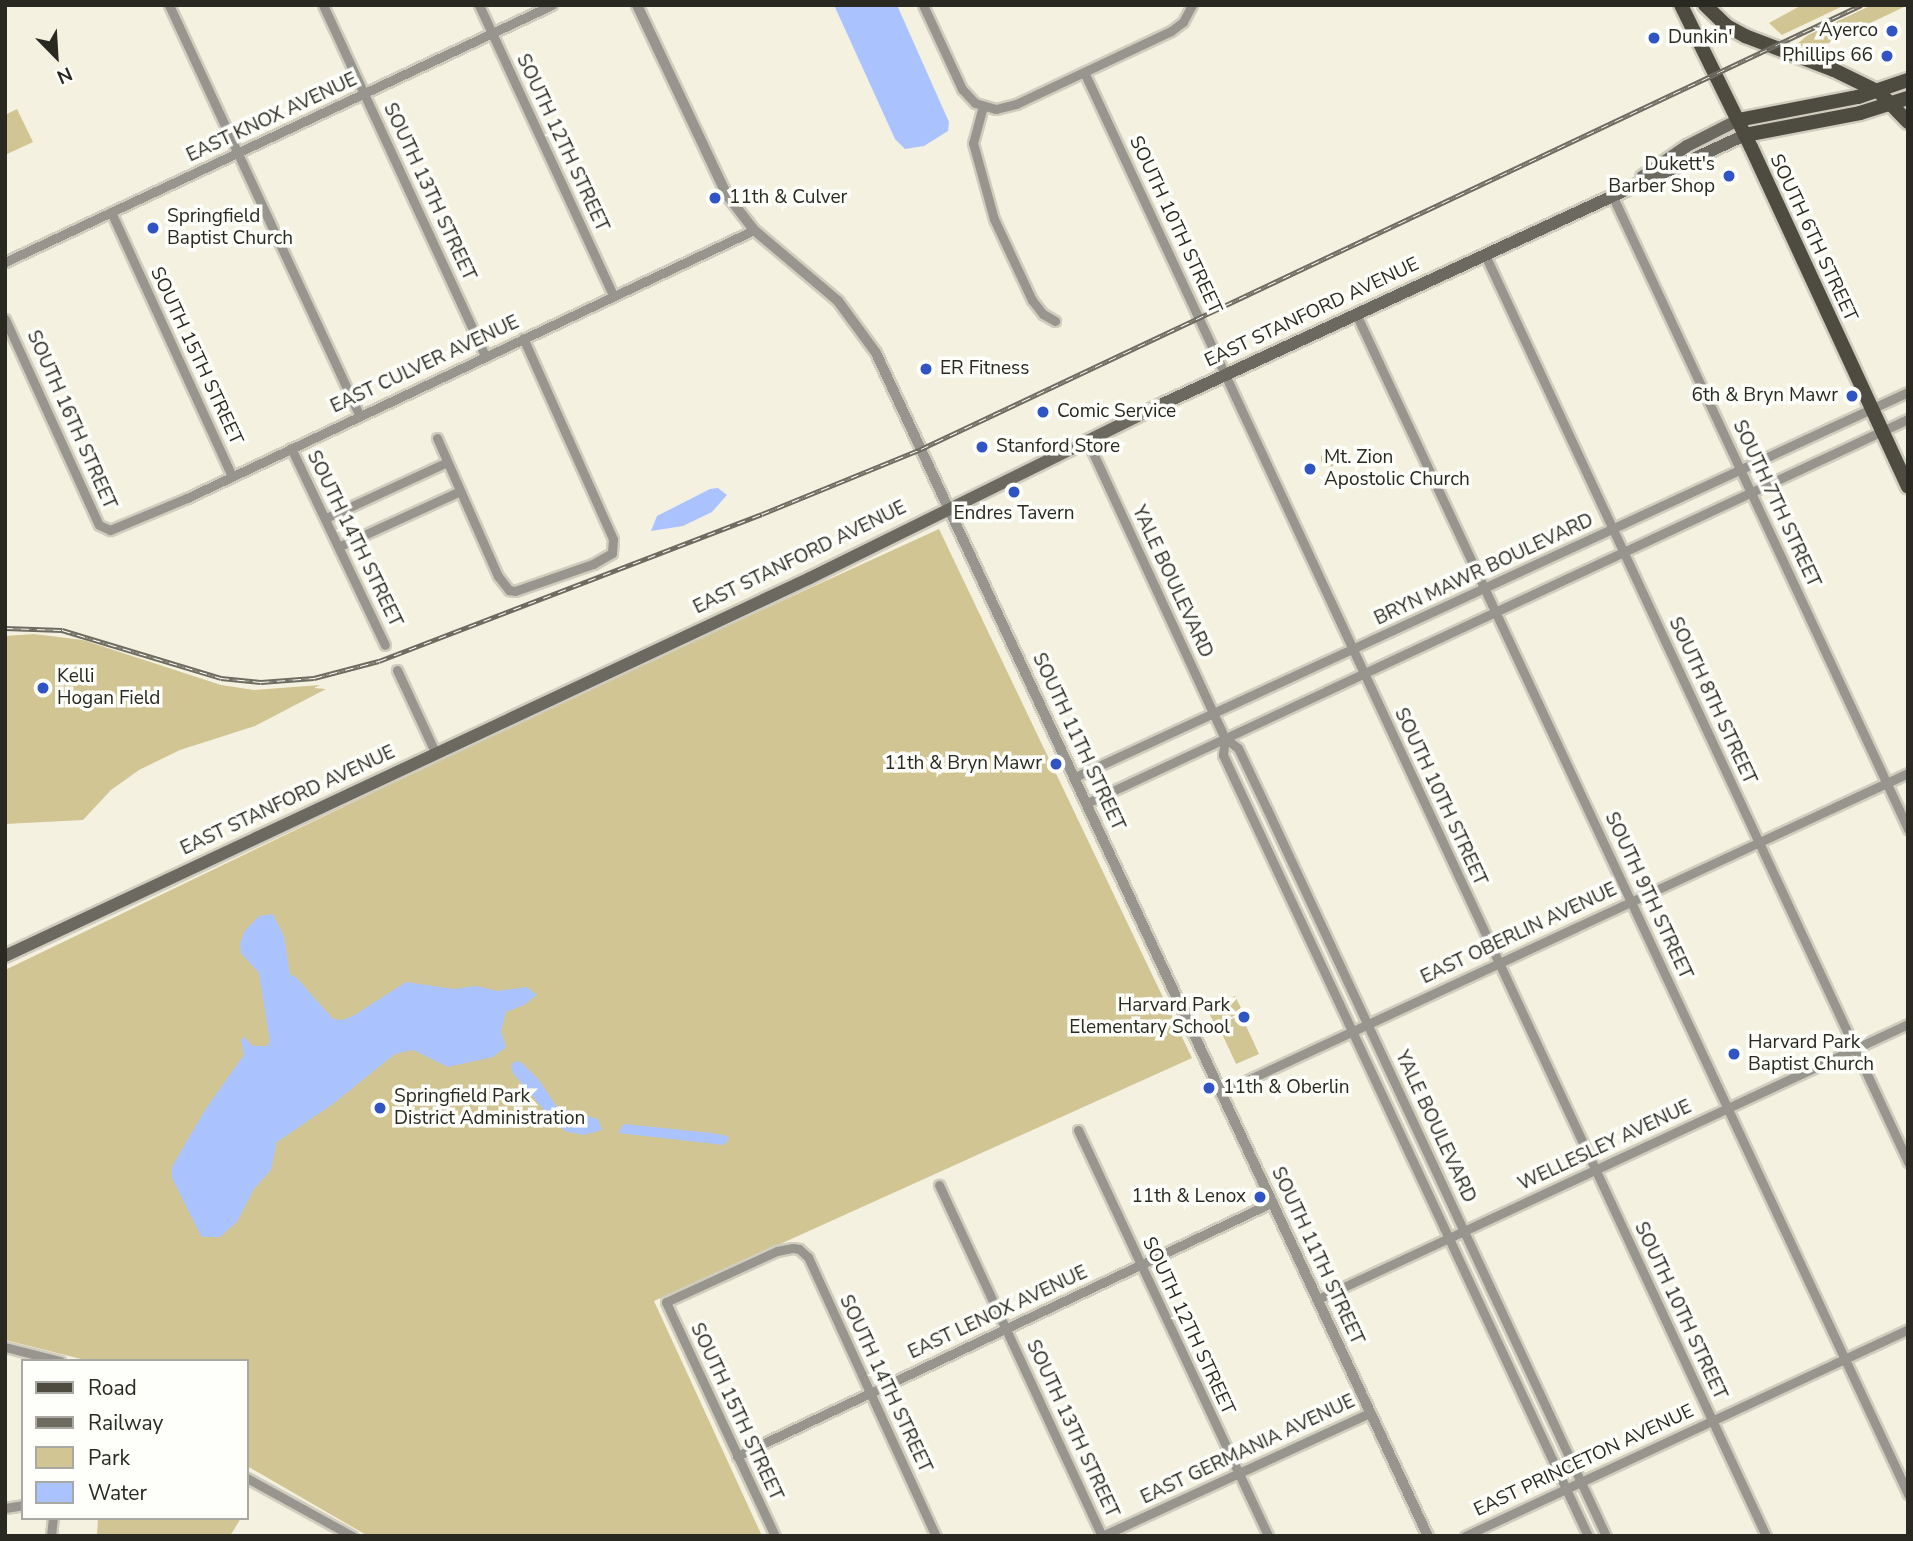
<!DOCTYPE html>
<style>
body{margin:0}
#map{position:relative;width:1913px;height:1541px;overflow:hidden;background:#f5f1e0;font-family:"Nunito Sans",sans-serif}
div>[style]{position:absolute}
.green>*{inset:0;background:#d1c593}
.round{border-radius:50%}
.water>*{inset:0;background:#aac3fe}
.roads{filter:drop-shadow(2px 0 #d0cdbe) drop-shadow(-2px 0 #d0cdbe) drop-shadow(0 2px #d0cdbe) drop-shadow(0 -2px #d0cdbe)}
.minor>*{height:9px;margin:-4.5px;padding:0 4.5px;transform-origin:4.5px;border-radius:4.5px;background:#97958e}
.tertiary>*{height:10px;margin:-5px;padding:0 5px;transform-origin:5px;border-radius:5px;background:#97958e}
.secondary>*{height:12px;margin:-6px;padding:0 6px;transform-origin:6px;border-radius:6px;background:#6c6a60}
.primary>*{height:14px;margin:-7px;padding:0 7px;transform-origin:7px;border-radius:7px;background:#4e4c40}
.rail>*{height:5px;margin-top:-2.5px;transform-origin:0;background:repeating-linear-gradient(90deg,#fefefa 0 8px,#6e6c61 0 16px);box-sizing:border-box;border-block:2px solid #6e6c61}
.dots>*{width:19px;height:19px;translate:-50% -50%;box-sizing:border-box;border:4px solid #fefefa;border-radius:50%}
span{translate:-50% -50%;white-space:nowrap;text-align:center;line-height:1.15;-webkit-text-stroke:7px #fefefa;paint-order:stroke}
.poi-label{font-size:19px;color:#292821}
.right{translate:-100% -50%;text-align:right}
.left{translate:0 -50%;text-align:left}
.street-label{font-size:19px;color:#292821}
.frame{position:absolute;inset:0;border:7px solid #292821;pointer-events:none}
.legend{position:absolute;left:21px;top:1359px;width:228px;height:161px;box-sizing:border-box;background:#fefefa;border:2px solid #a9a8a3;margin:0;padding:9px 12px;list-style:none;font-size:21px;color:#292821}
.legend li{display:flex;align-items:center;gap:14px;height:35px}
.legend b{width:35px;border:2px solid #a9a8a3}
.north{position:absolute;left:21px;top:21px;width:70px;height:70px;-webkit-text-stroke:5px #fefefa;paint-order:stroke;rotate:156deg;font-size:19px;font-weight:700;line-height:28px;text-align:center;color:#292821}
.north::after{content:'';display:block;margin:auto;width:24px;height:32px;background:#292821;clip-path:polygon(50% 0,100% 100%,50% 72%,0 100%)}
</style>
<div id="map">
<div class="green">
<i style="clip-path:polygon(1802px 5px,1845px 5px,1782px 35px,1769px 23px)"></i>
<i style="clip-path:polygon(1872px 5px,1908px 5px,1812px 51px,1797px 44px,1808px 35px)"></i>
<i style="clip-path:polygon(17px 109px,33px 142px,5px 155px,5px 115px)"></i>
<i class="round" style="left:1321px;top:451px;width:16px;height:16px"></i>
<i style="clip-path:polygon(939px 529px,1192px 1058px,654px 1301px,762px 1536px,368px 1536px,247px 1466px,247px 1361px,89px 1361px,5px 1340px,5px 970px,567px 699px)"></i>
<i style="clip-path:polygon(34px 634px,83px 640px,221px 685px,254px 690px,320px 685px,314px 688px,326px 689px,255px 726px,180px 750px,139px 770px,111px 790px,83px 820px,5px 824px,5px 636px)"></i>
<i style="clip-path:polygon(1235px 996px,1243px 1012px,1229px 1018px,1222px 1002px)"></i>
<i style="clip-path:polygon(1220px 1002px,1228px 1019px,1215px 1025px,1207px 1009px)"></i>
<i style="clip-path:polygon(1241px 1015px,1259px 1054px,1236px 1064px,1218px 1025px)"></i>
<i style="clip-path:polygon(98px 1518px,241px 1518px,230px 1536px,97px 1536px)"></i>
</div>
<div class="water">
<i style="clip-path:polygon(834px 5px,897px 5px,949px 122px,948px 131px,924px 146px,905px 149px,895px 139px)"></i>
<i style="clip-path:polygon(718px 488px,727px 495px,712px 512px,683px 526px,651px 531px,657px 516px,710px 489px)"></i>
<i style="clip-path:polygon(273px 914px,284px 936px,290px 974px,297px 978px,333px 1019px,343px 1020px,353px 1016px,406px 982px,454px 989px,476px 986px,498px 991px,527px 987px,537px 995px,524px 1005px,506px 1012px,501px 1031px,506px 1047px,493px 1057px,448px 1067px,413px 1050px,395px 1054px,333px 1104px,277px 1142px,271px 1170px,254px 1189px,237px 1222px,220px 1237px,205px 1237px,201px 1236px,172px 1178px,172px 1167px,205px 1110px,244px 1055px,241px 1040px,244px 1037px,253px 1046px,267px 1046px,270px 1041px,259px 973px,241px 953px,240px 943px,245px 931px,259px 916px)"></i>
<i style="clip-path:polygon(515px 1061px,522px 1063px,539px 1080px,557px 1107px,598px 1119px,602px 1130px,584px 1135px,567px 1132px,555px 1123px,513px 1073px,511px 1066px)"></i>
<i style="clip-path:polygon(624px 1124px,712px 1133px,727px 1136px,729px 1139px,724px 1145px,618px 1133px)"></i>
</div>
<div class="roads">
<div class="minor">
<i style="left:169px;top:5px;width:453px;rotate:65.1deg"></i>
<i style="left:323px;top:5px;width:387px;rotate:65.2deg"></i>
<i style="left:479px;top:5px;width:319px;rotate:65.2deg"></i>
<i style="left:923px;top:5px;width:93px;rotate:65.1deg"></i>
<i style="left:962px;top:89px;width:19px;rotate:47deg"></i>
<i style="left:975px;top:103px;width:22px;rotate:16deg"></i>
<i style="left:996px;top:109px;width:21px;rotate:-14deg"></i>
<i style="left:1016px;top:104px;width:171px;rotate:-25.2deg"></i>
<i style="left:1171px;top:31px;width:15px;rotate:-37deg"></i>
<i style="left:1183px;top:22px;width:19px;rotate:-62deg"></i>
<i style="left:1084px;top:72px;width:1615px;rotate:65.02deg"></i>
<i style="left:983px;top:106px;width:38px;rotate:105deg"></i>
<i style="left:973px;top:143px;width:79px;rotate:74.6deg"></i>
<i style="left:994px;top:219px;width:89px;rotate:64.9deg"></i>
<i style="left:1032px;top:300px;width:18px;rotate:52deg"></i>
<i style="left:1043px;top:314px;width:14px;rotate:30deg"></i>
<i style="left:1612px;top:195px;width:700px;rotate:64.97deg"></i>
<i style="left:111px;top:212px;width:290px;rotate:65.4deg"></i>
<i style="left:1485px;top:255px;width:1001px;rotate:65deg"></i>
<i style="left:5px;top:262px;width:604px;rotate:-25.17deg"></i>
<i style="left:1356px;top:314px;width:1303px;rotate:64.93deg"></i>
<i style="left:5px;top:319px;width:226px;rotate:65.5deg"></i>
<i style="left:99px;top:525px;width:12px;rotate:24deg"></i>
<i style="left:110px;top:530px;width:83px;rotate:-22.6deg"></i>
<i style="left:187px;top:498px;width:627px;rotate:-25.3deg"></i>
<i style="left:437px;top:438px;width:151px;rotate:66.2deg"></i>
<i style="left:498px;top:576px;width:18px;rotate:52deg"></i>
<i style="left:509px;top:590px;width:6px;rotate:9deg"></i>
<i style="left:515px;top:591px;width:83px;rotate:-19.1deg"></i>
<i style="left:593px;top:564px;width:22px;rotate:-30deg"></i>
<i style="left:612px;top:553px;width:14px;rotate:-86deg"></i>
<i style="left:613px;top:539px;width:220px;rotate:-114.1deg"></i>
<i style="left:1087px;top:440px;width:328px;rotate:65.2deg"></i>
<i style="left:1225px;top:738px;width:16px;rotate:38deg"></i>
<i style="left:1238px;top:748px;width:68px;rotate:64.6deg"></i>
<i style="left:1267px;top:809px;width:802px;rotate:65deg"></i>
<i style="left:291px;top:448px;width:218px;rotate:64.5deg"></i>
<i style="left:326px;top:518px;width:133px;rotate:-24.8deg"></i>
<i style="left:340px;top:546px;width:132px;rotate:-24.6deg"></i>
<i style="left:397px;top:670px;width:90px;rotate:65.1deg"></i>
<i style="left:1225px;top:738px;width:17px;rotate:97deg"></i>
<i style="left:1223px;top:755px;width:862px;rotate:64.95deg"></i>
<i style="left:1075px;top:777px;width:918px;rotate:-24.81deg"></i>
<i style="left:1087px;top:803px;width:906px;rotate:-25.07deg"></i>
<i style="left:1222px;top:1092px;width:757px;rotate:-24.94deg"></i>
<i style="left:1078px;top:1130px;width:448px;rotate:64.9deg"></i>
<i style="left:939px;top:1185px;width:387px;rotate:65.1deg"></i>
<i style="left:1102px;top:1536px;width:295px;rotate:-24.7deg"></i>
<i style="left:1318px;top:1299px;width:651px;rotate:-24.99deg"></i>
<i style="left:5px;top:1347px;width:57px;rotate:14.3deg"></i>
<i style="left:737px;top:1456px;width:593px;rotate:-25.36deg"></i>
<i style="left:247px;top:1478px;width:120px;rotate:28.9deg"></i>
<i style="left:5px;top:1508px;width:18px;rotate:-9deg"></i>
<i style="left:51px;top:1536px;width:18px;rotate:-84deg"></i>
<i style="left:775px;top:1536px;width:258px;rotate:-115deg"></i>
<i style="left:666px;top:1302px;width:122px;rotate:-24.7deg"></i>
<i style="left:777px;top:1251px;width:16px;rotate:-11deg"></i>
<i style="left:793px;top:1248px;width:6px;rotate:9deg"></i>
<i style="left:799px;top:1249px;width:12px;rotate:42deg"></i>
<i style="left:808px;top:1257px;width:307px;rotate:65.4deg"></i>
<i style="left:1465px;top:1536px;width:489px;rotate:-25deg"></i>
</div>
<div class="tertiary">
<i style="left:637px;top:5px;width:210px;rotate:64.7deg"></i>
<i style="left:727px;top:195px;width:44px;rotate:52.4deg"></i>
<i style="left:754px;top:230px;width:110px;rotate:40.2deg"></i>
<i style="left:838px;top:301px;width:64px;rotate:53.8deg"></i>
<i style="left:876px;top:353px;width:1305px;rotate:64.99deg"></i>
</div>
<div class="secondary">
<i style="left:1642px;top:177px;width:55px;rotate:-34.6deg"></i>
<i style="left:1687px;top:146px;width:57px;rotate:-27deg"></i>
<i style="left:5px;top:956px;width:889px;rotate:-25.15deg"></i>
<i style="left:810px;top:578px;width:386px;rotate:-26.3deg"></i>
<i style="left:1156px;top:407px;width:649px;rotate:-24.79deg"></i>
</div>
<div class="primary">
<i style="left:1681px;top:5px;width:158px;rotate:63.8deg"></i>
<i style="left:1751px;top:147px;width:374px;rotate:65.2deg"></i>
<i style="left:1705px;top:5px;width:30px;rotate:44deg"></i>
<i style="left:1727px;top:26px;width:21px;rotate:29deg"></i>
<i style="left:1745px;top:36px;width:95px;rotate:20.9deg"></i>
<i style="left:1834px;top:70px;width:50px;rotate:26.1deg"></i>
<i style="left:1879px;top:92px;width:42px;rotate:46deg"></i>
<i style="left:1738px;top:120px;width:122px;rotate:-10.9deg"></i>
<i style="left:1858px;top:97px;width:53px;rotate:-18.8deg"></i>
<i style="left:1745px;top:135px;width:117px;rotate:-10.8deg"></i>
<i style="left:1860px;top:113px;width:50px;rotate:-17.4deg"></i>
</div>
</div>
<div class="rail">
<i style="left:5px;top:628px;width:57px;rotate:2deg"></i>
<i style="left:62px;top:630px;width:166px;rotate:16.8deg"></i>
<i style="left:221px;top:678px;width:40px;rotate:5.7deg"></i>
<i style="left:261px;top:682px;width:53px;rotate:-4.3deg"></i>
<i style="left:314px;top:678px;width:67px;rotate:-14.7deg"></i>
<i style="left:379px;top:661px;width:410px;rotate:-21deg"></i>
<i style="left:762px;top:514px;width:172px;rotate:-22.2deg"></i>
<i style="left:921px;top:449px;width:1040px;rotate:-25.28deg"></i>
</div>
<div class="dots">
<i style="left:1892px;top:31px;background:#3154c4"></i>
<i style="left:1654px;top:38px;background:#3154c4"></i>
<i style="left:1887px;top:56px;background:#3154c4"></i>
<i style="left:1729px;top:176px;background:#3154c4"></i>
<i style="left:715px;top:198px;background:#3154c4"></i>
<i style="left:153px;top:228px;background:#3154c4"></i>
<i style="left:926px;top:369px;background:#3154c4"></i>
<i style="left:1852px;top:396px;background:#3154c4"></i>
<i style="left:1043px;top:412px;background:#3154c4"></i>
<i style="left:982px;top:447px;background:#3154c4"></i>
<i style="left:1310px;top:469px;background:#3154c4"></i>
<i style="left:1014px;top:492px;background:#3154c4"></i>
<i style="left:43px;top:688px;background:#3154c4"></i>
<i style="left:1056px;top:764px;background:#3154c4"></i>
<i style="left:1244px;top:1017px;background:#3154c4"></i>
<i style="left:1734px;top:1054px;background:#3154c4"></i>
<i style="left:1209px;top:1088px;background:#3154c4"></i>
<i style="left:380px;top:1108px;background:#3154c4"></i>
<i style="left:1260px;top:1197px;background:#3154c4"></i>
</div>
<div class="poi-label">
<span class="right" style="left:1878px;top:31px">Ayerco</span>
<span class="left" style="left:1668px;top:38px">Dunkin'</span>
<span class="right" style="left:1873px;top:56px">Phillips 66</span>
<span class="right" style="left:1715px;top:176px">Dukett's<br>Barber Shop</span>
<span class="left" style="left:729px;top:198px">11th &amp; Culver</span>
<span class="left" style="left:167px;top:228px">Springfield<br>Baptist Church</span>
<span class="left" style="left:940px;top:369px">ER Fitness</span>
<span class="right" style="left:1838px;top:396px">6th &amp; Bryn Mawr</span>
<span class="left" style="left:1057px;top:412px">Comic Service</span>
<span class="left" style="left:996px;top:447px">Stanford Store</span>
<span class="left" style="left:1324px;top:469px">Mt. Zion<br>Apostolic Church</span>
<span style="left:1014px;top:514px">Endres Tavern</span>
<span class="left" style="left:57px;top:688px">Kelli<br>Hogan Field</span>
<span class="right" style="left:1042px;top:764px">11th &amp; Bryn Mawr</span>
<span class="right" style="left:1230px;top:1017px">Harvard Park<br>Elementary School</span>
<span class="left" style="left:1748px;top:1054px">Harvard Park<br>Baptist Church</span>
<span class="left" style="left:1223px;top:1088px">11th &amp; Oberlin</span>
<span class="left" style="left:394px;top:1108px">Springfield Park<br>District Administration</span>
<span class="right" style="left:1246px;top:1197px">11th &amp; Lenox</span>
</div>
<div class="street-label">
<span style="left:272px;top:118px;rotate:-25deg">EAST KNOX AVENUE</span>
<span style="left:562px;top:143px;rotate:65deg">SOUTH 12TH STREET</span>
<span style="left:429px;top:192px;rotate:65deg">SOUTH 13TH STREET</span>
<span style="left:1175px;top:225px;rotate:65deg">SOUTH 10TH STREET</span>
<span style="left:1813px;top:238px;rotate:65deg">SOUTH 6TH STREET</span>
<span style="left:1312px;top:313px;rotate:-25deg">EAST STANFORD AVENUE</span>
<span style="left:196px;top:356px;rotate:65deg">SOUTH 15TH STREET</span>
<span style="left:425px;top:365px;rotate:-25deg">EAST CULVER AVENUE</span>
<span style="left:71px;top:420px;rotate:66deg">SOUTH 16TH STREET</span>
<span style="left:1776px;top:504px;rotate:65deg">SOUTH 7TH STREET</span>
<span style="left:354px;top:539px;rotate:64deg">SOUTH 14TH STREET</span>
<span style="left:800px;top:558px;rotate:-26deg">EAST STANFORD AVENUE</span>
<span style="left:1484px;top:570px;rotate:-25deg">BRYN MAWR BOULEVARD</span>
<span style="left:1172px;top:582px;rotate:65deg">YALE BOULEVARD</span>
<span style="left:1712px;top:701px;rotate:65deg">SOUTH 8TH STREET</span>
<span style="left:1078px;top:742px;rotate:65deg">SOUTH 11TH STREET</span>
<span style="left:1440px;top:797px;rotate:65deg">SOUTH 10TH STREET</span>
<span style="left:288px;top:801px;rotate:-25deg">EAST STANFORD AVENUE</span>
<span style="left:1648px;top:896px;rotate:65deg">SOUTH 9TH STREET</span>
<span style="left:1519px;top:934px;rotate:-25deg">EAST OBERLIN AVENUE</span>
<span style="left:1435px;top:1127px;rotate:65deg">YALE BOULEVARD</span>
<span style="left:1605px;top:1146px;rotate:-25deg">WELLESLEY AVENUE</span>
<span style="left:1317px;top:1256px;rotate:65deg">SOUTH 11TH STREET</span>
<span style="left:1680px;top:1311px;rotate:65deg">SOUTH 10TH STREET</span>
<span style="left:998px;top:1313px;rotate:-25deg">EAST LENOX AVENUE</span>
<span style="left:1188px;top:1326px;rotate:65deg">SOUTH 12TH STREET</span>
<span style="left:885px;top:1384px;rotate:65deg">SOUTH 14TH STREET</span>
<span style="left:736px;top:1412px;rotate:65deg">SOUTH 15TH STREET</span>
<span style="left:1072px;top:1429px;rotate:65deg">SOUTH 13TH STREET</span>
<span style="left:1248px;top:1450px;rotate:-25deg">EAST GERMANIA AVENUE</span>
<span style="left:1584px;top:1461px;rotate:-25deg">EAST PRINCETON AVENUE</span>
</div>
<div class="frame"></div>
<ul class="legend">
<li><b style="height:9px;background:#4e4c40"></b>Road</li>
<li><b style="height:9px;background:#6e6c61"></b>Railway</li>
<li><b style="height:19px;background:#d1c593"></b>Park</li>
<li><b style="height:19px;background:#aac3fe"></b>Water</li>
</ul>
<div class="north">N</div>
</div>
